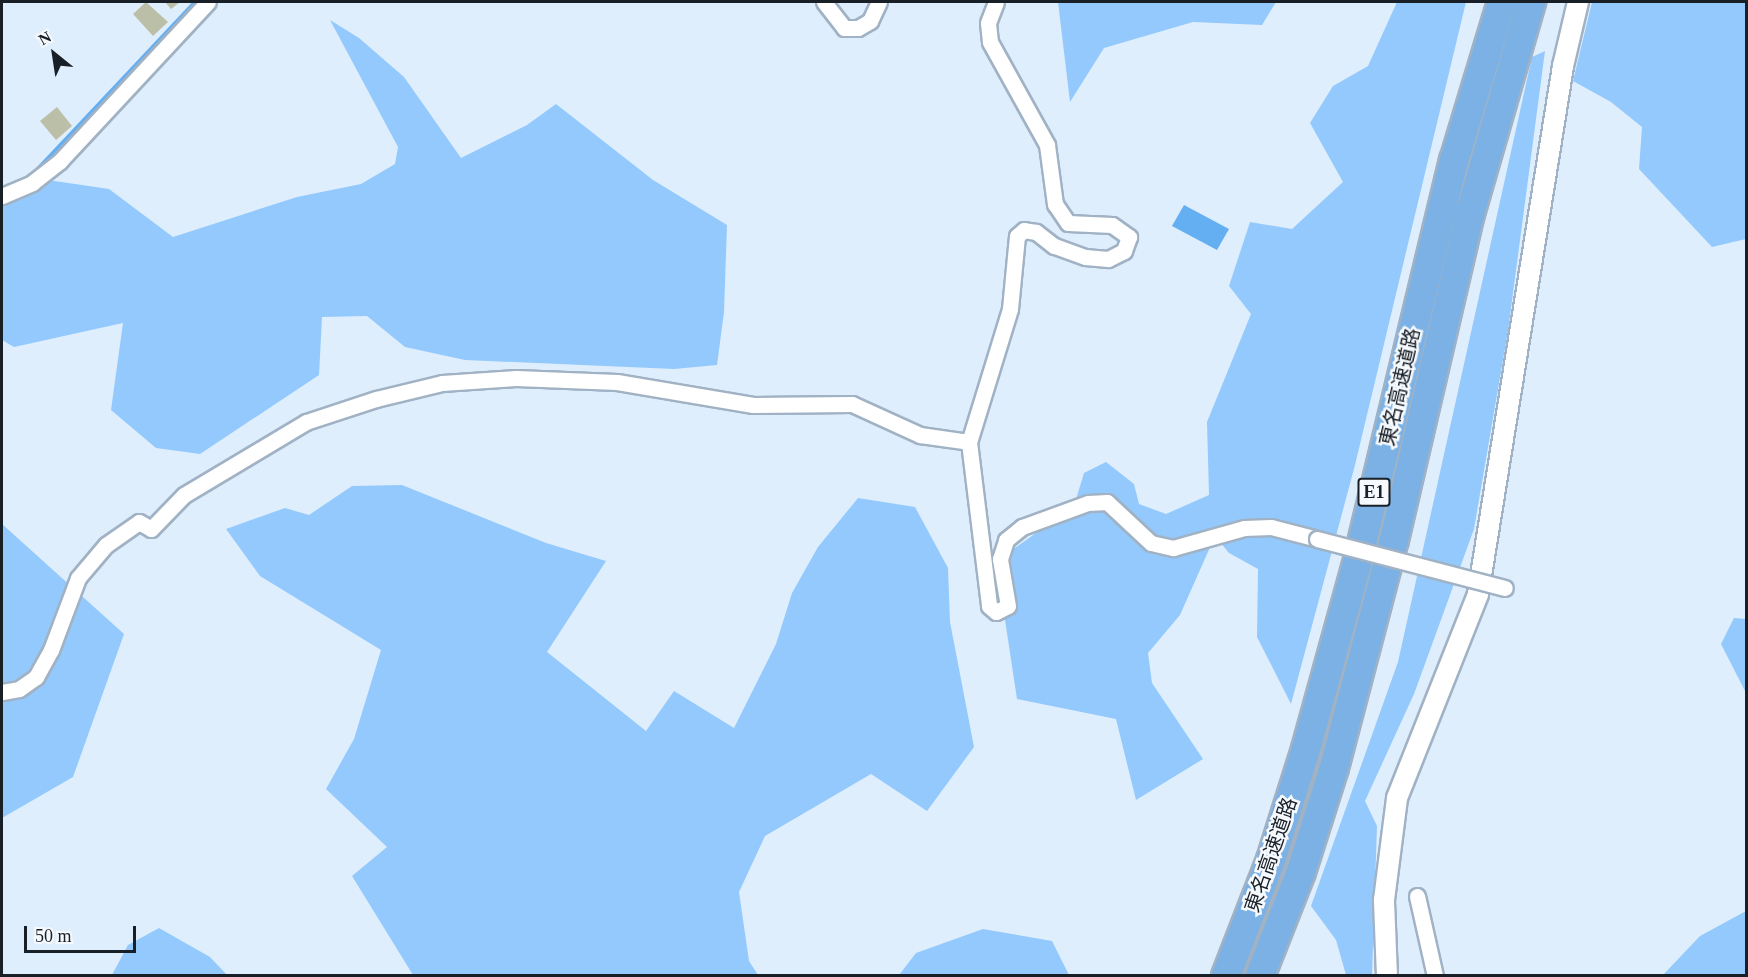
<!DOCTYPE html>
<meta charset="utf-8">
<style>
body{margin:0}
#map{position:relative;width:1748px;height:977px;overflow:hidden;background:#dfeefd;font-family:"Times New Roman","Noto Sans JP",serif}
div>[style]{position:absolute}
.green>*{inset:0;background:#93c9fc}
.water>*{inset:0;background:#64aff2}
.stream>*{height:4.5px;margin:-2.25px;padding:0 2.25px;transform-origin:2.25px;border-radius:2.25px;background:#64aff2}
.building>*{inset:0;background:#bcbfa7}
.roads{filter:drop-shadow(2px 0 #a0b2c4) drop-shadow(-2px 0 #a0b2c4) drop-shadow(0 2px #a0b2c4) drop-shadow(0 -2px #a0b2c4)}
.minor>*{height:15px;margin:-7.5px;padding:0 7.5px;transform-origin:7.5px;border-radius:7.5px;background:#fff}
.tertiary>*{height:20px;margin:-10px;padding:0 10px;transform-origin:10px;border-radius:10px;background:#fff}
.motorway>*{height:28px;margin:-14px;padding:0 14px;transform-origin:14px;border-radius:14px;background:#7bb1e4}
.bridges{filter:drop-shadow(2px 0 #a0b2c4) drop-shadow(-2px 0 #a0b2c4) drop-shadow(0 2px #a0b2c4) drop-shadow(0 -2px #a0b2c4)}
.minor-bridge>*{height:15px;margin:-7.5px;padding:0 7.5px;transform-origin:7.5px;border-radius:7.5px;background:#fff}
span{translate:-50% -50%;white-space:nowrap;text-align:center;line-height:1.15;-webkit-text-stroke:5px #f6fafe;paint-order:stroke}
.shield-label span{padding:2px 4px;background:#f6fafe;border:2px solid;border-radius:4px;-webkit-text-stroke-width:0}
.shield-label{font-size:18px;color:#191f26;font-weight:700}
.street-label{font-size:20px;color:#191f26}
.frame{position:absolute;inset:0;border:3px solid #191f26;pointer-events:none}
.north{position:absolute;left:24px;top:24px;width:60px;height:60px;-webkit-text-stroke:4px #f6fafe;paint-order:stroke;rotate:330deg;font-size:16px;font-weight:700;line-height:24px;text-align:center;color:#191f26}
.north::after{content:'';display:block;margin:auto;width:21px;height:27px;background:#191f26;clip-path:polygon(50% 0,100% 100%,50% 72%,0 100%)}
.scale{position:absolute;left:24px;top:926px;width:112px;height:27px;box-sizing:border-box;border:3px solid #191f26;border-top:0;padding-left:8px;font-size:18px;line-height:21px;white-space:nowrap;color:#191f26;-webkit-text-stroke:4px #f6fafe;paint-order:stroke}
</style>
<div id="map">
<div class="green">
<i style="clip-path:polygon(1058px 2px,1276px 2px,1262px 25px,1193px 22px,1104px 48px,1070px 102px)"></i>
<i style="clip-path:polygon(1397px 2px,1466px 2px,1355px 465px,1291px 704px,1257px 637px,1258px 569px,1229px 553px,1215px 536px,1180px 615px,1148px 653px,1152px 683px,1203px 759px,1136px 800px,1116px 719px,1017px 699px,1005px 620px,1012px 550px,1074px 506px,1084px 473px,1106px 462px,1134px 484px,1139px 504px,1166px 514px,1209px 495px,1207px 422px,1251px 314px,1229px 286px,1250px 222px,1292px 229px,1343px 182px,1310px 123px,1333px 86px,1368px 66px)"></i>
<i style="clip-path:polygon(1592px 2px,1746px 2px,1746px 239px,1712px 247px,1639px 169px,1642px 127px,1611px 102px,1573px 81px)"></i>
<i style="clip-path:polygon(330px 20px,359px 38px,404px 77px,461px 158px,527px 125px,556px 104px,653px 180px,727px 225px,724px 312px,717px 365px,674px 369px,465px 360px,405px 347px,367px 316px,322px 317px,319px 375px,200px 454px,156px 448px,111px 410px,123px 323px,14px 347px,2px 340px,2px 197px,41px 179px,109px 189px,173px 237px,297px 197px,361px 184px,395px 164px,398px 147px)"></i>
<i style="clip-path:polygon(1545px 51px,1508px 331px,1474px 529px,1414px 694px,1365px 801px,1377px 826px,1372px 975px,1346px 975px,1336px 940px,1311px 906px,1398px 662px,1532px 57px)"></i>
<i style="clip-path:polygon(402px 485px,546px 543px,606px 561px,547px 652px,646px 731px,674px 691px,734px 728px,776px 644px,792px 593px,818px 547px,858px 498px,915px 507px,948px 568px,950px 622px,974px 747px,927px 811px,871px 774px,765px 836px,739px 892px,749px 961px,758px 975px,413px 975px,352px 876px,387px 847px,326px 789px,354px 739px,381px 650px,260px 576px,226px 529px,285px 508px,309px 515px,352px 486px)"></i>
<i style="clip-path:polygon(2px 524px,124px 634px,73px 777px,2px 818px)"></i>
<i style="clip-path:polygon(1734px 618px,1746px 619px,1746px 693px,1721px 644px)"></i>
<i style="clip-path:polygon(1746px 911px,1746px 975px,1663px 975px,1700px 936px)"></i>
<i style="clip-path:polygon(159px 928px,210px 957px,227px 975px,112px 975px,128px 945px)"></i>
<i style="clip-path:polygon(983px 929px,1052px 941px,1069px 975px,899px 975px,916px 953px)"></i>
</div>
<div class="water">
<i style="clip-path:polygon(1184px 205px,1229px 229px,1217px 250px,1172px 226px)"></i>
</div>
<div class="stream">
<i style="left:33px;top:174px;width:236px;rotate:-46.7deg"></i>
</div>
<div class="building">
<i style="clip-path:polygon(146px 2px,168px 22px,153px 36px,133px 14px)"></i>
<i style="clip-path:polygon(165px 2px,180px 2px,171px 9px)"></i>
<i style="clip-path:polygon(57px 107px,72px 126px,56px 140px,40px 121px)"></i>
</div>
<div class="roads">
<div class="minor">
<i style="left:824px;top:2px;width:33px;rotate:52deg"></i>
<i style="left:844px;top:28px;width:14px"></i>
<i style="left:858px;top:28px;width:14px;rotate:-30deg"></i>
<i style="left:870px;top:21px;width:21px;rotate:-65deg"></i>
<i style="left:996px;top:2px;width:22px;rotate:111deg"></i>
<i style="left:988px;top:23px;width:19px;rotate:84deg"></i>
<i style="left:990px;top:42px;width:118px;rotate:61deg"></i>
<i style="left:1047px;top:145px;width:60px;rotate:82.3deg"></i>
<i style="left:1055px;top:204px;width:23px;rotate:56deg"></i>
<i style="left:1068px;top:223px;width:44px;rotate:2.6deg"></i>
<i style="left:1112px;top:225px;width:21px;rotate:35deg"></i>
<i style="left:1129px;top:237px;width:15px;rotate:110deg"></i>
<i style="left:1124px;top:251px;width:18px;rotate:153deg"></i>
<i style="left:1108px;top:259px;width:23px;rotate:-175deg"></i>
<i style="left:1085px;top:257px;width:33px;rotate:-160deg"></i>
<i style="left:1054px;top:246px;width:23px;rotate:-142deg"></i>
<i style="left:1036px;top:232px;width:12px;rotate:-171deg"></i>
<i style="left:1024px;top:230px;width:9px;rotate:139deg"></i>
<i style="left:1017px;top:236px;width:73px;rotate:95.5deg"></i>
<i style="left:1010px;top:309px;width:139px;rotate:107.1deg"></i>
<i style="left:969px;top:442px;width:165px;rotate:83deg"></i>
<i style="left:989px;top:606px;width:9px;rotate:41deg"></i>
<i style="left:996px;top:612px;width:13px;rotate:-27deg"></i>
<i style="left:1008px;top:606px;width:48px;rotate:-99.7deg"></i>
<i style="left:1000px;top:559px;width:20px;rotate:-72deg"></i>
<i style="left:1006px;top:540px;width:21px;rotate:-39deg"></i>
<i style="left:1022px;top:527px;width:70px;rotate:-20deg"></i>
<i style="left:1088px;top:503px;width:19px;rotate:-3deg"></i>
<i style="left:1107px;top:502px;width:60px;rotate:43deg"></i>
<i style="left:1151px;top:543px;width:23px;rotate:13deg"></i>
<i style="left:1173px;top:548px;width:74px;rotate:-15.7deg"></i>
<i style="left:1244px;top:528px;width:27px;rotate:-2deg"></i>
<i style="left:1271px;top:527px;width:48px;rotate:14.6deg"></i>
<i style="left:2px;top:196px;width:33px;rotate:-23deg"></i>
<i style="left:32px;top:183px;width:36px;rotate:-38deg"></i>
<i style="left:60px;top:161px;width:217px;rotate:-47.1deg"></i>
<i style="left:2px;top:692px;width:17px;rotate:-10deg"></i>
<i style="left:19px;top:689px;width:21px;rotate:-35deg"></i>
<i style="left:36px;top:677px;width:31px;rotate:-61deg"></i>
<i style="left:51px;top:650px;width:77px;rotate:-69.4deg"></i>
<i style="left:78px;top:578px;width:43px;rotate:-49.7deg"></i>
<i style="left:106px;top:545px;width:40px;rotate:-34.9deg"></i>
<i style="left:139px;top:522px;width:14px;rotate:30deg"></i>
<i style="left:151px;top:529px;width:47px;rotate:-45.9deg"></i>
<i style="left:184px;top:495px;width:142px;rotate:-30.9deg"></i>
<i style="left:306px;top:422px;width:74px;rotate:-18.2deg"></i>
<i style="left:376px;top:399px;width:68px;rotate:-13.6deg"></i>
<i style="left:442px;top:383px;width:74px;rotate:-3.9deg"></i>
<i style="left:516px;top:378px;width:101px;rotate:2.3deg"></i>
<i style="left:617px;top:382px;width:138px;rotate:9.6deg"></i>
<i style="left:753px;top:405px;width:99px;rotate:-0.6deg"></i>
<i style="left:852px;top:404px;width:75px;rotate:24.5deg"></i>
<i style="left:920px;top:435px;width:49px;rotate:8.1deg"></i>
<i style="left:1417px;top:896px;width:82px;rotate:77.3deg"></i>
</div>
<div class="tertiary">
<i style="left:1387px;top:976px;width:76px;rotate:-92.3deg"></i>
<i style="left:1384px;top:900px;width:103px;rotate:-82.7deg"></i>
<i style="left:1397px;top:798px;width:219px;rotate:-68.3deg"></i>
<i style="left:1478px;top:594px;width:535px;rotate:-80.85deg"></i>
<i style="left:1563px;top:66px;width:66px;rotate:-76.8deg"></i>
</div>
<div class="motorway">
<i style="left:1226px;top:976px;width:124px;rotate:-68.8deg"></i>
<i style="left:1271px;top:860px;width:116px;rotate:-72.5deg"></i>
<i style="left:1306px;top:749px;width:188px;rotate:-74.6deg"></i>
<i style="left:1356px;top:568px;width:419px;rotate:-76.5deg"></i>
<i style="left:1454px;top:161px;width:166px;rotate:-73.2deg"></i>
<i style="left:1260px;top:976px;width:112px;rotate:-68.5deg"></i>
<i style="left:1301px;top:872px;width:109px;rotate:-72.4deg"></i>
<i style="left:1334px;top:768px;width:236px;rotate:-75.3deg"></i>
<i style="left:1394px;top:540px;width:335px;rotate:-76.9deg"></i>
<i style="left:1470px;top:214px;width:221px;rotate:-73.9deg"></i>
</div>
</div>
<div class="bridges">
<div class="minor-bridge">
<i style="left:1317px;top:539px;width:194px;rotate:14.6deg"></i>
</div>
</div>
<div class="shield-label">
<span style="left:1374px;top:492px">E1</span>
</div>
<div class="street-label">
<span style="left:1400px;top:387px;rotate:-77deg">東名高速道路</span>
<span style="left:1271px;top:855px;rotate:-71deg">東名高速道路</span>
</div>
<div class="frame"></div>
<div class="north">N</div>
<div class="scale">50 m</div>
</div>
